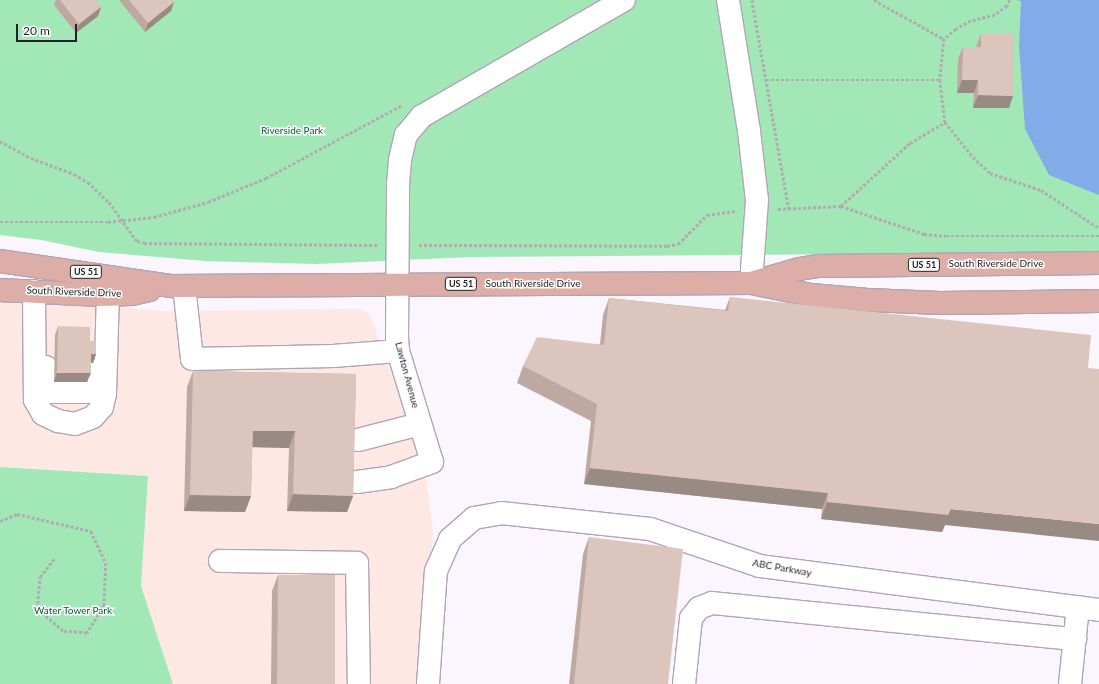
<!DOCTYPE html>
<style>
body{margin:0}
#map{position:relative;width:1099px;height:684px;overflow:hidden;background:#fbf5fd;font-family:Lato,sans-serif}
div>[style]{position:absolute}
.commercial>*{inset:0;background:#fde8e3}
.green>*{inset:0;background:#a2e8b7}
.water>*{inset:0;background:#81ace8}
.path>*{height:2.5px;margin-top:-1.25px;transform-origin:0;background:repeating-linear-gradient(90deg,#b1abb3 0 3px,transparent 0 5px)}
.roads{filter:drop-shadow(1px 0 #b1a4b6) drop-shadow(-1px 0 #b1a4b6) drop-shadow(0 1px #b1a4b6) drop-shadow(0 -1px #b1a4b6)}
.minor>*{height:22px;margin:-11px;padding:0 11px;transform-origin:11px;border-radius:11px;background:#fff}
.major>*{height:22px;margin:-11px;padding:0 11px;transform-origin:11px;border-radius:11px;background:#dcaea7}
.wall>*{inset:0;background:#bda9a2}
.shaded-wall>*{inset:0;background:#9a8a84}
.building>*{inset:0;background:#dcc5bc}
span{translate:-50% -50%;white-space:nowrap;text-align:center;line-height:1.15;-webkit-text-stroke:3px #fff;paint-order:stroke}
.shield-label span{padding:1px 3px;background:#fff;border:1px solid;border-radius:3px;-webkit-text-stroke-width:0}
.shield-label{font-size:9px;color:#262128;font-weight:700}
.park-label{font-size:10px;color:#035a2f}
.street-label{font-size:10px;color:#262128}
.scale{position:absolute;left:16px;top:24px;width:61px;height:18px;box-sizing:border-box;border:2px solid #262128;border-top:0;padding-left:5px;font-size:12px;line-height:14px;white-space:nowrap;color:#262128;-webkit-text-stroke:3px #fff;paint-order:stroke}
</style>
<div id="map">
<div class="commercial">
<i style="clip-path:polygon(0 300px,168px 311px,360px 309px,369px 313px,405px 409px,427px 482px,433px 532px,422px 684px,173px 684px,141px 586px,148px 476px,0 467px)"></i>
</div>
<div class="green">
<i style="clip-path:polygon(0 0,1099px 0,1099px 252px,470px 257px,316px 264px,205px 261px,99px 252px,41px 240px,0 235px)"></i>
<i style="clip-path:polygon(0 467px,148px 476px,141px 586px,173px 684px,0 684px)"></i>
</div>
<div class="water">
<i style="clip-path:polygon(1016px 0,1099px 0,1099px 195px,1049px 175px,1025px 129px,1019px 46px,1021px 1px)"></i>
</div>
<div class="path">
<i style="left:752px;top:0;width:212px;rotate:80deg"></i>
<i style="left:874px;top:0;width:80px;rotate:29.1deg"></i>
<i style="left:1010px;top:0;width:7px;rotate:117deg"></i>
<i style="left:1007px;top:6px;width:15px;rotate:143deg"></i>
<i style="left:995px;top:15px;width:25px;rotate:166deg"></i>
<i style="left:971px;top:21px;width:17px;rotate:152deg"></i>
<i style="left:956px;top:29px;width:16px;rotate:140deg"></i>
<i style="left:944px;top:39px;width:41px;rotate:95.6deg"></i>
<i style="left:940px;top:80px;width:42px;rotate:83.2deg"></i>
<i style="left:945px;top:122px;width:45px;rotate:51.3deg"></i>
<i style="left:973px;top:157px;width:23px;rotate:43deg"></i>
<i style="left:990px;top:173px;width:54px;rotate:18.4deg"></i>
<i style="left:1041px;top:190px;width:69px;rotate:33.2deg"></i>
<i style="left:766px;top:80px;width:174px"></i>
<i style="left:0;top:141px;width:35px;rotate:29deg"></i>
<i style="left:31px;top:158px;width:46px;rotate:20.4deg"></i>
<i style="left:74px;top:174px;width:16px;rotate:30deg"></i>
<i style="left:88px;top:182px;width:29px;rotate:44deg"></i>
<i style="left:109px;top:202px;width:48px;rotate:54.3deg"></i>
<i style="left:137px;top:241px;width:7px;rotate:16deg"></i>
<i style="left:144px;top:243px;width:234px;rotate:0.5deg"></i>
<i style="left:841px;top:206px;width:93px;rotate:-42.4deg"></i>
<i style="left:910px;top:143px;width:41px;rotate:-31deg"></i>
<i style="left:778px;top:209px;width:63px;rotate:-2.7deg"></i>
<i style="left:841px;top:206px;width:88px;rotate:18.6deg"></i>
<i style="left:924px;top:234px;width:22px;rotate:5deg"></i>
<i style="left:946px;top:236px;width:153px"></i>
<i style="left:0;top:222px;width:108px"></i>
<i style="left:108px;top:222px;width:46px;rotate:-6.2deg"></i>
<i style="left:154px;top:217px;width:56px;rotate:-15.5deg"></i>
<i style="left:208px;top:202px;width:63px;rotate:-22.5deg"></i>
<i style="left:266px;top:178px;width:154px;rotate:-28.2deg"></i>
<i style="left:419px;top:245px;width:248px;rotate:0.2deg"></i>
<i style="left:667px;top:246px;width:11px;rotate:-10deg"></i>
<i style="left:678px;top:244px;width:41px;rotate:-45deg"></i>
<i style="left:707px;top:215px;width:28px;rotate:-8deg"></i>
<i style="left:0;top:521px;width:18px;rotate:-22deg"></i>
<i style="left:17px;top:514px;width:76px;rotate:12.9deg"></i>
<i style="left:91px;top:531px;width:35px;rotate:65deg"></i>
<i style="left:106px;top:563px;width:43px;rotate:92.7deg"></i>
<i style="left:104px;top:606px;width:32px;rotate:122deg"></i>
<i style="left:87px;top:633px;width:24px;rotate:-175deg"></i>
<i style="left:63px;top:631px;width:34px;rotate:-140deg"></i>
<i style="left:37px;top:609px;width:32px;rotate:-85deg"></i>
<i style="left:40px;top:577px;width:23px;rotate:-52deg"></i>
</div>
<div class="roads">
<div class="minor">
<i style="left:728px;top:0;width:133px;rotate:80.9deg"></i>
<i style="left:749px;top:131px;width:69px;rotate:83.4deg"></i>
<i style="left:757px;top:200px;width:83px;rotate:94.1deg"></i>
<i style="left:184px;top:286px;width:73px;rotate:83.7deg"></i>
<i style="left:192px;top:359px;width:141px;rotate:-1.2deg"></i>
<i style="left:333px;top:356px;width:65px;rotate:-4.4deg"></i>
<i style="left:34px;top:291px;width:109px;rotate:89.5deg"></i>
<i style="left:35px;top:400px;width:16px;rotate:60deg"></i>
<i style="left:43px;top:414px;width:17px;rotate:25deg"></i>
<i style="left:58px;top:421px;width:17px;rotate:10deg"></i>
<i style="left:75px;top:424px;width:19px;rotate:-21deg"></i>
<i style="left:93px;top:417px;width:13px;rotate:-48deg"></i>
<i style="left:102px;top:407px;width:13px;rotate:-77deg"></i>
<i style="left:105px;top:394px;width:99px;rotate:-88.3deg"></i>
<i style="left:46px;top:367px;width:25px;rotate:85deg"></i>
<i style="left:48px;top:392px;width:50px"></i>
<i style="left:98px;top:392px;width:22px;rotate:-90deg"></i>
<i style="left:358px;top:440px;width:64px;rotate:-14.5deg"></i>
<i style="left:357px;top:482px;width:34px;rotate:-8deg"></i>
<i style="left:391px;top:477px;width:44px;rotate:-20.1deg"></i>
<i style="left:432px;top:462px;width:116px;rotate:-107deg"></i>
<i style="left:398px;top:351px;width:13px;rotate:-94deg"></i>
<i style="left:397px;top:338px;width:154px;rotate:-89.6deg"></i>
<i style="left:398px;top:184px;width:24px;rotate:-85deg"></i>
<i style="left:400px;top:160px;width:26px;rotate:-77deg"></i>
<i style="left:406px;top:135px;width:25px;rotate:-50deg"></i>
<i style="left:422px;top:116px;width:233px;rotate:-29.9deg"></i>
<i style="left:220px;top:561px;width:137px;rotate:0.8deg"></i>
<i style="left:357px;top:563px;width:121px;rotate:89.1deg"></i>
<i style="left:428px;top:684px;width:113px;rotate:-86deg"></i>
<i style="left:436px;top:571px;width:35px;rotate:-66deg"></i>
<i style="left:450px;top:539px;width:32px;rotate:-41deg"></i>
<i style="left:474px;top:518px;width:27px;rotate:-10deg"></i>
<i style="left:501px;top:513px;width:150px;rotate:6.1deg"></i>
<i style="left:650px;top:529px;width:116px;rotate:18.6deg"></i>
<i style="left:760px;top:566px;width:342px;rotate:7.4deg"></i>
<i style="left:684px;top:684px;width:66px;rotate:-83.9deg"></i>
<i style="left:691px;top:618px;width:13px;rotate:-51deg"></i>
<i style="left:699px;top:608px;width:14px;rotate:-21deg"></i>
<i style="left:712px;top:603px;width:365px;rotate:5.7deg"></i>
<i style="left:1070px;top:684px;width:77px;rotate:-84.1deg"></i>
</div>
<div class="major">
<i style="left:0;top:261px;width:173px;rotate:8.3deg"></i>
<i style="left:171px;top:286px;width:580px;rotate:-0.3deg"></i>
<i style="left:751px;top:283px;width:61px;rotate:11.3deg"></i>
<i style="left:811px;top:295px;width:57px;rotate:5deg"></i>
<i style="left:868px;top:300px;width:72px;rotate:2.4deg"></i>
<i style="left:940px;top:303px;width:159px;rotate:-0.7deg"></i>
<i style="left:754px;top:282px;width:47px;rotate:-16.1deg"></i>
<i style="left:799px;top:269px;width:20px;rotate:-9deg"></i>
<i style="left:819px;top:266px;width:280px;rotate:-0.6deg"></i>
<i style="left:0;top:290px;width:100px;rotate:2.9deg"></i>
<i style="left:100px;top:295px;width:32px;rotate:-2deg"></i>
<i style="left:132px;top:294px;width:18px;rotate:-13deg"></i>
</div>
</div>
<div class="wall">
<i style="clip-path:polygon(56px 0,96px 0,101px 7px,98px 16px,76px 33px,54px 5px)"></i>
<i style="clip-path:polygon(119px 0,172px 0,174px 2px,171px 11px,145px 32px)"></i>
<i style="clip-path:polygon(981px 34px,1009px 108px,973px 108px,974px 93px,957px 93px,958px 59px,963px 47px,976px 47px)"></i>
<i style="clip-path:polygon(730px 297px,945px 525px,942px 532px,821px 519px,822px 509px,584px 484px,591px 421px,517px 383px,523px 366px,600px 344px,603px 315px,609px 298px,725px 310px)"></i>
<i style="clip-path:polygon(58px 326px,90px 341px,96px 354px,93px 363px,91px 363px,87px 382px,54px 382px,55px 335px)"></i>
<i style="clip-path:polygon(193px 371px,356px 374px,353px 496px,347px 512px,287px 511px,289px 448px,252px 447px,251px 496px,245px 512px,184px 511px,187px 387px)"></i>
<i style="clip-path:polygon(589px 537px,668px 684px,569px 684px,583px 554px)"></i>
<i style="clip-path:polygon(278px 575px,335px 684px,271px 684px,272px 591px)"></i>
</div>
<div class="shaded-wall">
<i style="clip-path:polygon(174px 2px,171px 11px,145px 32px,148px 23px)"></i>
<i style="clip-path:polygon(101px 7px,98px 16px,76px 33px,79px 24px)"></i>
<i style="clip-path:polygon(962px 80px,978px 80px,974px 93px,957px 93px)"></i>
<i style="clip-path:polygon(978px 95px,1013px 96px,1009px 108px,973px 108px)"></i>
<i style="clip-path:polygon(91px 354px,96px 354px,93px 363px,88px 363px)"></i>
<i style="clip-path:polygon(57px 373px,91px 373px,87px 382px,54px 382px)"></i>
<i style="clip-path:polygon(253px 431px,295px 431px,289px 448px,247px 447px)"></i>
<i style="clip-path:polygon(590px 468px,828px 493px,822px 509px,584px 484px)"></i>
<i style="clip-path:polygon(293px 494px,353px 496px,347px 512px,287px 511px)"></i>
<i style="clip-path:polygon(190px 495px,251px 496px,245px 512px,184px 511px)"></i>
<i style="clip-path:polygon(827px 502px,951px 509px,1099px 524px,1099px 541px,945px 525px,942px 532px,821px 519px)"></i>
</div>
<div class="building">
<i style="clip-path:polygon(60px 0,96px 0,101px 7px,79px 24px)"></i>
<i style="clip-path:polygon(129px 0,172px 0,174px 2px,148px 23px)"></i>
<i style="clip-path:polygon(981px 34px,1014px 34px,1013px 96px,978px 95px,978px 80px,962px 80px,963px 47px,981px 47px)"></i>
<i style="clip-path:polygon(730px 297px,1091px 335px,1088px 368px,1099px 369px,1099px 524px,951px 509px,948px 515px,827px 502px,828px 493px,590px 468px,597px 404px,523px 366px,537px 337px,604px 345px,609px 298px,728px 311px)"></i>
<i style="clip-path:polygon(58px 326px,90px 327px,90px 341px,96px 341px,96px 354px,91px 354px,91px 373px,57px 373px)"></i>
<i style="clip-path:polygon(193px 371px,356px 374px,353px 496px,293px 494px,295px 431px,253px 431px,251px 496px,190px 495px)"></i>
<i style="clip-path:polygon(589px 537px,683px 549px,668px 684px,574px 684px)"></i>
<i style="clip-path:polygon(278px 575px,335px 575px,335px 684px,277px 684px)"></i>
</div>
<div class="shield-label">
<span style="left:924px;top:265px">US 51</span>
<span style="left:86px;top:272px">US 51</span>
<span style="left:461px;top:284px">US 51</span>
</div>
<div class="park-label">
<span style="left:292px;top:131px">Riverside Park</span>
<span style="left:73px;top:611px">Water Tower Park</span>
</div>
<div class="street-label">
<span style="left:996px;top:264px">South Riverside Drive</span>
<span style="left:533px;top:284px">South Riverside Drive</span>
<span style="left:74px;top:292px;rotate:2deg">South Riverside Drive</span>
<span style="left:407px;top:375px;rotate:75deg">Lawton Avenue</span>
<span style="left:782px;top:568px;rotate:10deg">ABC Parkway</span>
</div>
<div class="scale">20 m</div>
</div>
